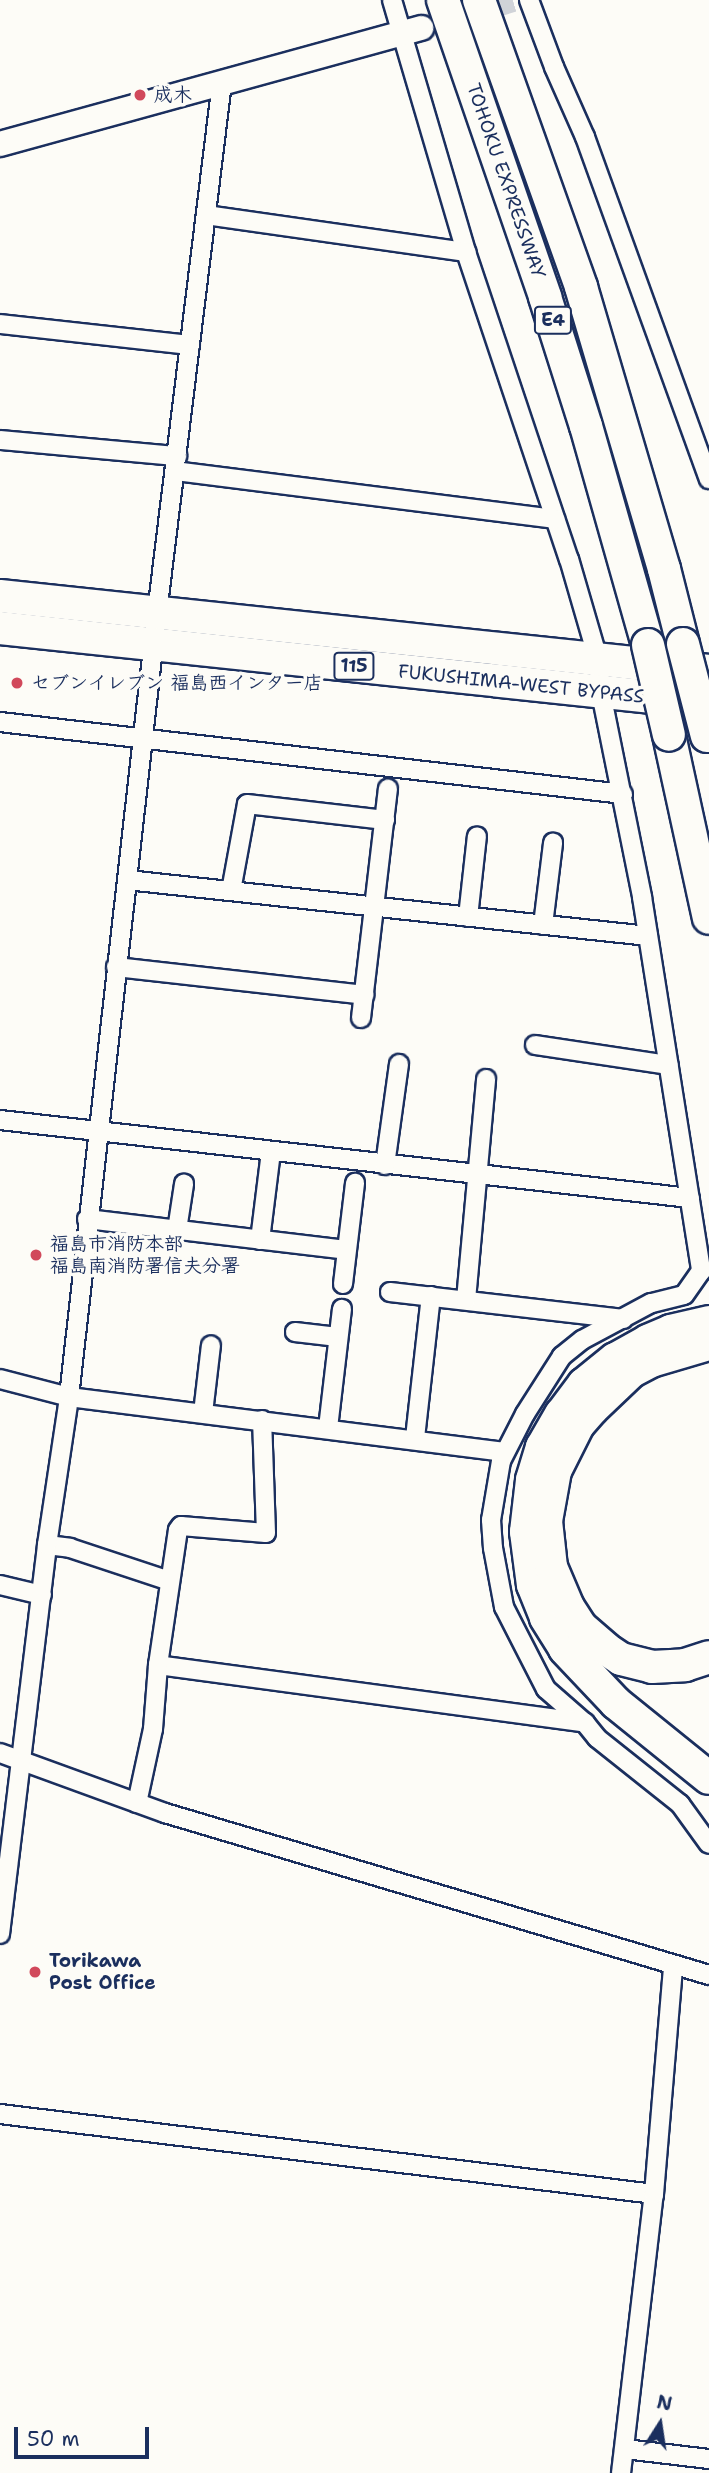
<!DOCTYPE html>
<meta charset="utf-8">
<style>
body{margin:0}
#map{position:relative;width:709px;height:2473px;overflow:hidden;background:#fdfcf7;font-family:"Shantell Sans","Klee One",sans-serif}
div>[style]{position:absolute}
.secondary-tunnel>*{height:24px;margin-top:-12px;transform-origin:0;background:repeating-linear-gradient(90deg,#d0d3d8 0 24px,transparent 0 36px)}
.roads{filter:drop-shadow(2px 0 #1b2f5e) drop-shadow(-2px 0 #1b2f5e) drop-shadow(0 2px #1b2f5e) drop-shadow(0 -2px #1b2f5e)}
.street>*{height:18px;margin:-9px;padding:0 9px;transform-origin:9px;border-radius:9px;background:#fdfcf7}
.secondary>*{height:24px;margin:-12px;padding:0 12px;transform-origin:12px;border-radius:12px;background:#fdfcf7}
.highway>*{height:32px;margin:-16px;padding:0 16px;transform-origin:16px;border-radius:16px;background:#fdfcf7}
.bridges{filter:drop-shadow(2px 0 #1b2f5e) drop-shadow(-2px 0 #1b2f5e) drop-shadow(0 2px #1b2f5e) drop-shadow(0 -2px #1b2f5e)}
.highway-bridge>*{height:32px;margin:-16px;padding:0 16px;transform-origin:16px;border-radius:16px;background:#fdfcf7}
.dots>*{width:19px;height:19px;translate:-50% -50%;box-sizing:border-box;border:4px solid #fdfcf7;border-radius:50%}
span{translate:-50% -50%;white-space:nowrap;text-align:center;line-height:1.15;-webkit-text-stroke:7px #fdfcf7;paint-order:stroke}
.shield-label span{padding:2px 5px;background:#fdfcf7;border:2px solid;border-radius:5px;-webkit-text-stroke-width:0}
.shield-label{font-size:18px;color:#1b2f5e;font-weight:700}
.poi-label{font-size:19px;color:#1b2f5e;font-weight:700}
.left{translate:0 -50%;text-align:left}
.street-label{font-size:19px;color:#1b2f5e}
.north{position:absolute;left:625px;top:2389px;width:70px;height:70px;-webkit-text-stroke:5px #fdfcf7;paint-order:stroke;rotate:12deg;font-size:19px;font-weight:700;line-height:28px;text-align:center;color:#1b2f5e}
.north::after{content:'';display:block;margin:auto;width:24px;height:32px;background:#1b2f5e;clip-path:polygon(50% 0,100% 100%,50% 72%,0 100%)}
.scale{position:absolute;left:14px;top:2427px;width:135px;height:32px;box-sizing:border-box;border:4px solid #1b2f5e;border-top:0;padding-left:9px;font-size:21px;line-height:24px;white-space:nowrap;color:#1b2f5e;-webkit-text-stroke:5px #fdfcf7;paint-order:stroke}
</style>
<div id="map">
<div class="secondary-tunnel">
<i style="left:421px;top:28px;width:96px;rotate:-16.9deg"></i>
</div>
<div class="roads">
<div class="street">
<i style="left:392px;top:0;width:263px;rotate:73.6deg"></i>
<i style="left:466px;top:252px;width:324px;rotate:71.5deg"></i>
<i style="left:569px;top:559px;width:104px;rotate:73.8deg"></i>
<i style="left:598px;top:659px;width:34px;rotate:85deg"></i>
<i style="left:601px;top:693px;width:208px;rotate:78.6deg"></i>
<i style="left:642px;top:897px;width:379px;rotate:81deg"></i>
<i style="left:701px;top:1271px;width:29px;rotate:125deg"></i>
<i style="left:684px;top:1295px;width:34px;rotate:166deg"></i>
<i style="left:651px;top:1303px;width:78px;rotate:151.8deg"></i>
<i style="left:582px;top:1340px;width:26px;rotate:141deg"></i>
<i style="left:562px;top:1356px;width:69px;rotate:122.5deg"></i>
<i style="left:525px;top:1414px;width:53px;rotate:117.1deg"></i>
<i style="left:501px;top:1461px;width:60px;rotate:99.6deg"></i>
<i style="left:491px;top:1520px;width:28px;rotate:86deg"></i>
<i style="left:493px;top:1548px;width:60px;rotate:79.4deg"></i>
<i style="left:504px;top:1607px;width:92px;rotate:62.9deg"></i>
<i style="left:546px;top:1689px;width:52px;rotate:41.1deg"></i>
<i style="left:585px;top:1723px;width:19px;rotate:51deg"></i>
<i style="left:597px;top:1738px;width:106px;rotate:38.5deg"></i>
<i style="left:680px;top:1804px;width:49px;rotate:54.1deg"></i>
<i style="left:529px;top:0;width:72px;rotate:69.5deg"></i>
<i style="left:554px;top:67px;width:77px;rotate:66.1deg"></i>
<i style="left:585px;top:137px;width:364px;rotate:70.1deg"></i>
<i style="left:206px;top:215px;width:263px;rotate:8.1deg"></i>
<i style="left:0;top:324px;width:191px;rotate:6.3deg"></i>
<i style="left:0;top:440px;width:178px;rotate:5.2deg"></i>
<i style="left:175px;top:471px;width:383px;rotate:7.2deg"></i>
<i style="left:0;top:722px;width:627px;rotate:6.59deg"></i>
<i style="left:127px;top:880px;width:524px;rotate:6.13deg"></i>
<i style="left:231px;top:891px;width:88px;rotate:-79.6deg"></i>
<i style="left:247px;top:804px;width:139px;rotate:6.6deg"></i>
<i style="left:468px;top:917px;width:81px;rotate:-83.7deg"></i>
<i style="left:543px;top:925px;width:83px;rotate:-83deg"></i>
<i style="left:116px;top:967px;width:250px;rotate:6.4deg"></i>
<i style="left:361px;top:1018px;width:231px;rotate:-83.3deg"></i>
<i style="left:535px;top:1045px;width:135px;rotate:8.5deg"></i>
<i style="left:0;top:1120px;width:694px;rotate:6.45deg"></i>
<i style="left:385px;top:1165px;width:102px;rotate:-82.1deg"></i>
<i style="left:87px;top:1219px;width:261px;rotate:6.8deg"></i>
<i style="left:177px;top:1230px;width:47px;rotate:-81.3deg"></i>
<i style="left:260px;top:1240px;width:89px;rotate:-82.9deg"></i>
<i style="left:343px;top:1284px;width:102px;rotate:-83.2deg"></i>
<i style="left:390px;top:1292px;width:235px;rotate:6.6deg"></i>
<i style="left:466px;top:1300px;width:222px;rotate:-84.8deg"></i>
<i style="left:295px;top:1332px;width:43px;rotate:6.6deg"></i>
<i style="left:0;top:1379px;width:71px;rotate:14.6deg"></i>
<i style="left:69px;top:1397px;width:439px;rotate:7.2deg"></i>
<i style="left:203px;top:1413px;width:68px;rotate:-83.3deg"></i>
<i style="left:328px;top:1428px;width:120px;rotate:-83.3deg"></i>
<i style="left:415px;top:1438px;width:143px;rotate:-83.6deg"></i>
<i style="left:47px;top:1545px;width:23px;rotate:7deg"></i>
<i style="left:70px;top:1548px;width:105px;rotate:18.3deg"></i>
<i style="left:0;top:1585px;width:43px;rotate:13.4deg"></i>
<i style="left:158px;top:1665px;width:431px;rotate:7.7deg"></i>
<i style="left:0;top:1753px;width:176px;rotate:20deg"></i>
<i style="left:165px;top:1813px;width:568px;rotate:16.58deg"></i>
<i style="left:137px;top:1803px;width:76px;rotate:-77.8deg"></i>
<i style="left:153px;top:1729px;width:64px;rotate:-85.5deg"></i>
<i style="left:158px;top:1665px;width:136px;rotate:-81.6deg"></i>
<i style="left:178px;top:1530px;width:5px;rotate:-53deg"></i>
<i style="left:181px;top:1526px;width:85px;rotate:4.7deg"></i>
<i style="left:266px;top:1533px;width:113px;rotate:-92deg"></i>
<i style="left:0;top:1934px;width:392px;rotate:-83.1deg"></i>
<i style="left:47px;top:1545px;width:150px;rotate:-81.5deg"></i>
<i style="left:69px;top:1397px;width:789px;rotate:-83.6deg"></i>
<i style="left:157px;top:613px;width:535px;rotate:-83.02deg"></i>
<i style="left:0;top:2114px;width:659px;rotate:6.97deg"></i>
<i style="left:625px;top:2449px;width:85px;rotate:6.8deg"></i>
<i style="left:621px;top:2473px;width:281px;rotate:-83.3deg"></i>
<i style="left:654px;top:2194px;width:229px;rotate:-85.2deg"></i>
</div>
<div class="secondary">
<i style="left:0;top:144px;width:437px;rotate:-15.4deg"></i>
</div>
<div class="highway">
<i style="left:443px;top:0;width:314px;rotate:71deg"></i>
<i style="left:545px;top:297px;width:135px;rotate:72.4deg"></i>
<i style="left:586px;top:426px;width:228px;rotate:74.2deg"></i>
<i style="left:479px;top:0;width:305px;rotate:70.4deg"></i>
<i style="left:581px;top:287px;width:294px;rotate:73.6deg"></i>
<i style="left:664px;top:569px;width:77px;rotate:75.8deg"></i>
<i style="left:0;top:596px;width:713px;rotate:6.04deg"></i>
<i style="left:0;top:628px;width:713px;rotate:6.04deg"></i>
<i style="left:669px;top:735px;width:187px;rotate:77.7deg"></i>
<i style="left:709px;top:1322px;width:39px;rotate:167deg"></i>
<i style="left:671px;top:1331px;width:25px;rotate:157deg"></i>
<i style="left:648px;top:1341px;width:38px;rotate:151deg"></i>
<i style="left:615px;top:1359px;width:40px;rotate:141deg"></i>
<i style="left:584px;top:1384px;width:38px;rotate:127deg"></i>
<i style="left:561px;top:1414px;width:38px;rotate:120deg"></i>
<i style="left:542px;top:1447px;width:34px;rotate:107deg"></i>
<i style="left:532px;top:1480px;width:52px;rotate:96.6deg"></i>
<i style="left:526px;top:1532px;width:53px;rotate:82.5deg"></i>
<i style="left:533px;top:1585px;width:35px;rotate:68deg"></i>
<i style="left:546px;top:1618px;width:36px;rotate:58deg"></i>
<i style="left:565px;top:1649px;width:74px;rotate:46.6deg"></i>
<i style="left:616px;top:1703px;width:119px;rotate:38.9deg"></i>
<i style="left:709px;top:1344px;width:60px;rotate:163.7deg"></i>
<i style="left:651px;top:1361px;width:21px;rotate:152deg"></i>
<i style="left:632px;top:1371px;width:55px;rotate:136.5deg"></i>
<i style="left:592px;top:1409px;width:21px;rotate:131deg"></i>
<i style="left:578px;top:1425px;width:51px;rotate:116.6deg"></i>
<i style="left:555px;top:1471px;width:51px;rotate:100.2deg"></i>
<i style="left:546px;top:1521px;width:46px;rotate:83.8deg"></i>
<i style="left:551px;top:1567px;width:43px;rotate:67deg"></i>
<i style="left:568px;top:1607px;width:24px;rotate:57deg"></i>
<i style="left:581px;top:1627px;width:33px;rotate:41deg"></i>
<i style="left:606px;top:1649px;width:18px;rotate:34deg"></i>
<i style="left:621px;top:1659px;width:32px;rotate:14deg"></i>
<i style="left:652px;top:1667px;width:33px;rotate:-3deg"></i>
<i style="left:685px;top:1665px;width:25px;rotate:-18deg"></i>
</div>
</div>
<div class="bridges">
<div class="highway-bridge">
<i style="left:683px;top:644px;width:95px;rotate:75.4deg"></i>
<i style="left:648px;top:645px;width:92px;rotate:76.9deg"></i>
</div>
</div>
<div class="dots">
<i style="left:140px;top:95px;background:#d1495b"></i>
<i style="left:17px;top:683px;background:#d1495b"></i>
<i style="left:36px;top:1255px;background:#d1495b"></i>
<i style="left:35px;top:1972px;background:#d1495b"></i>
</div>
<div class="shield-label">
<span style="left:553px;top:320px">E4</span>
<span style="left:354px;top:666px">115</span>
</div>
<div class="poi-label">
<span class="left" style="left:154px;top:95px">成木</span>
<span class="left" style="left:31px;top:683px">セブンイレブン 福島西インター店</span>
<span class="left" style="left:50px;top:1255px">福島市消防本部<br>福島南消防署信夫分署</span>
<span class="left" style="left:49px;top:1972px">Torikawa<br>Post Office</span>
</div>
<div class="street-label">
<span style="left:506px;top:181px;rotate:71deg">TOHOKU EXPRESSWAY</span>
<span style="left:521px;top:684px;rotate:6deg">FUKUSHIMA-WEST BYPASS</span>
</div>
<div class="north">N</div>
<div class="scale">50 m</div>
</div>
